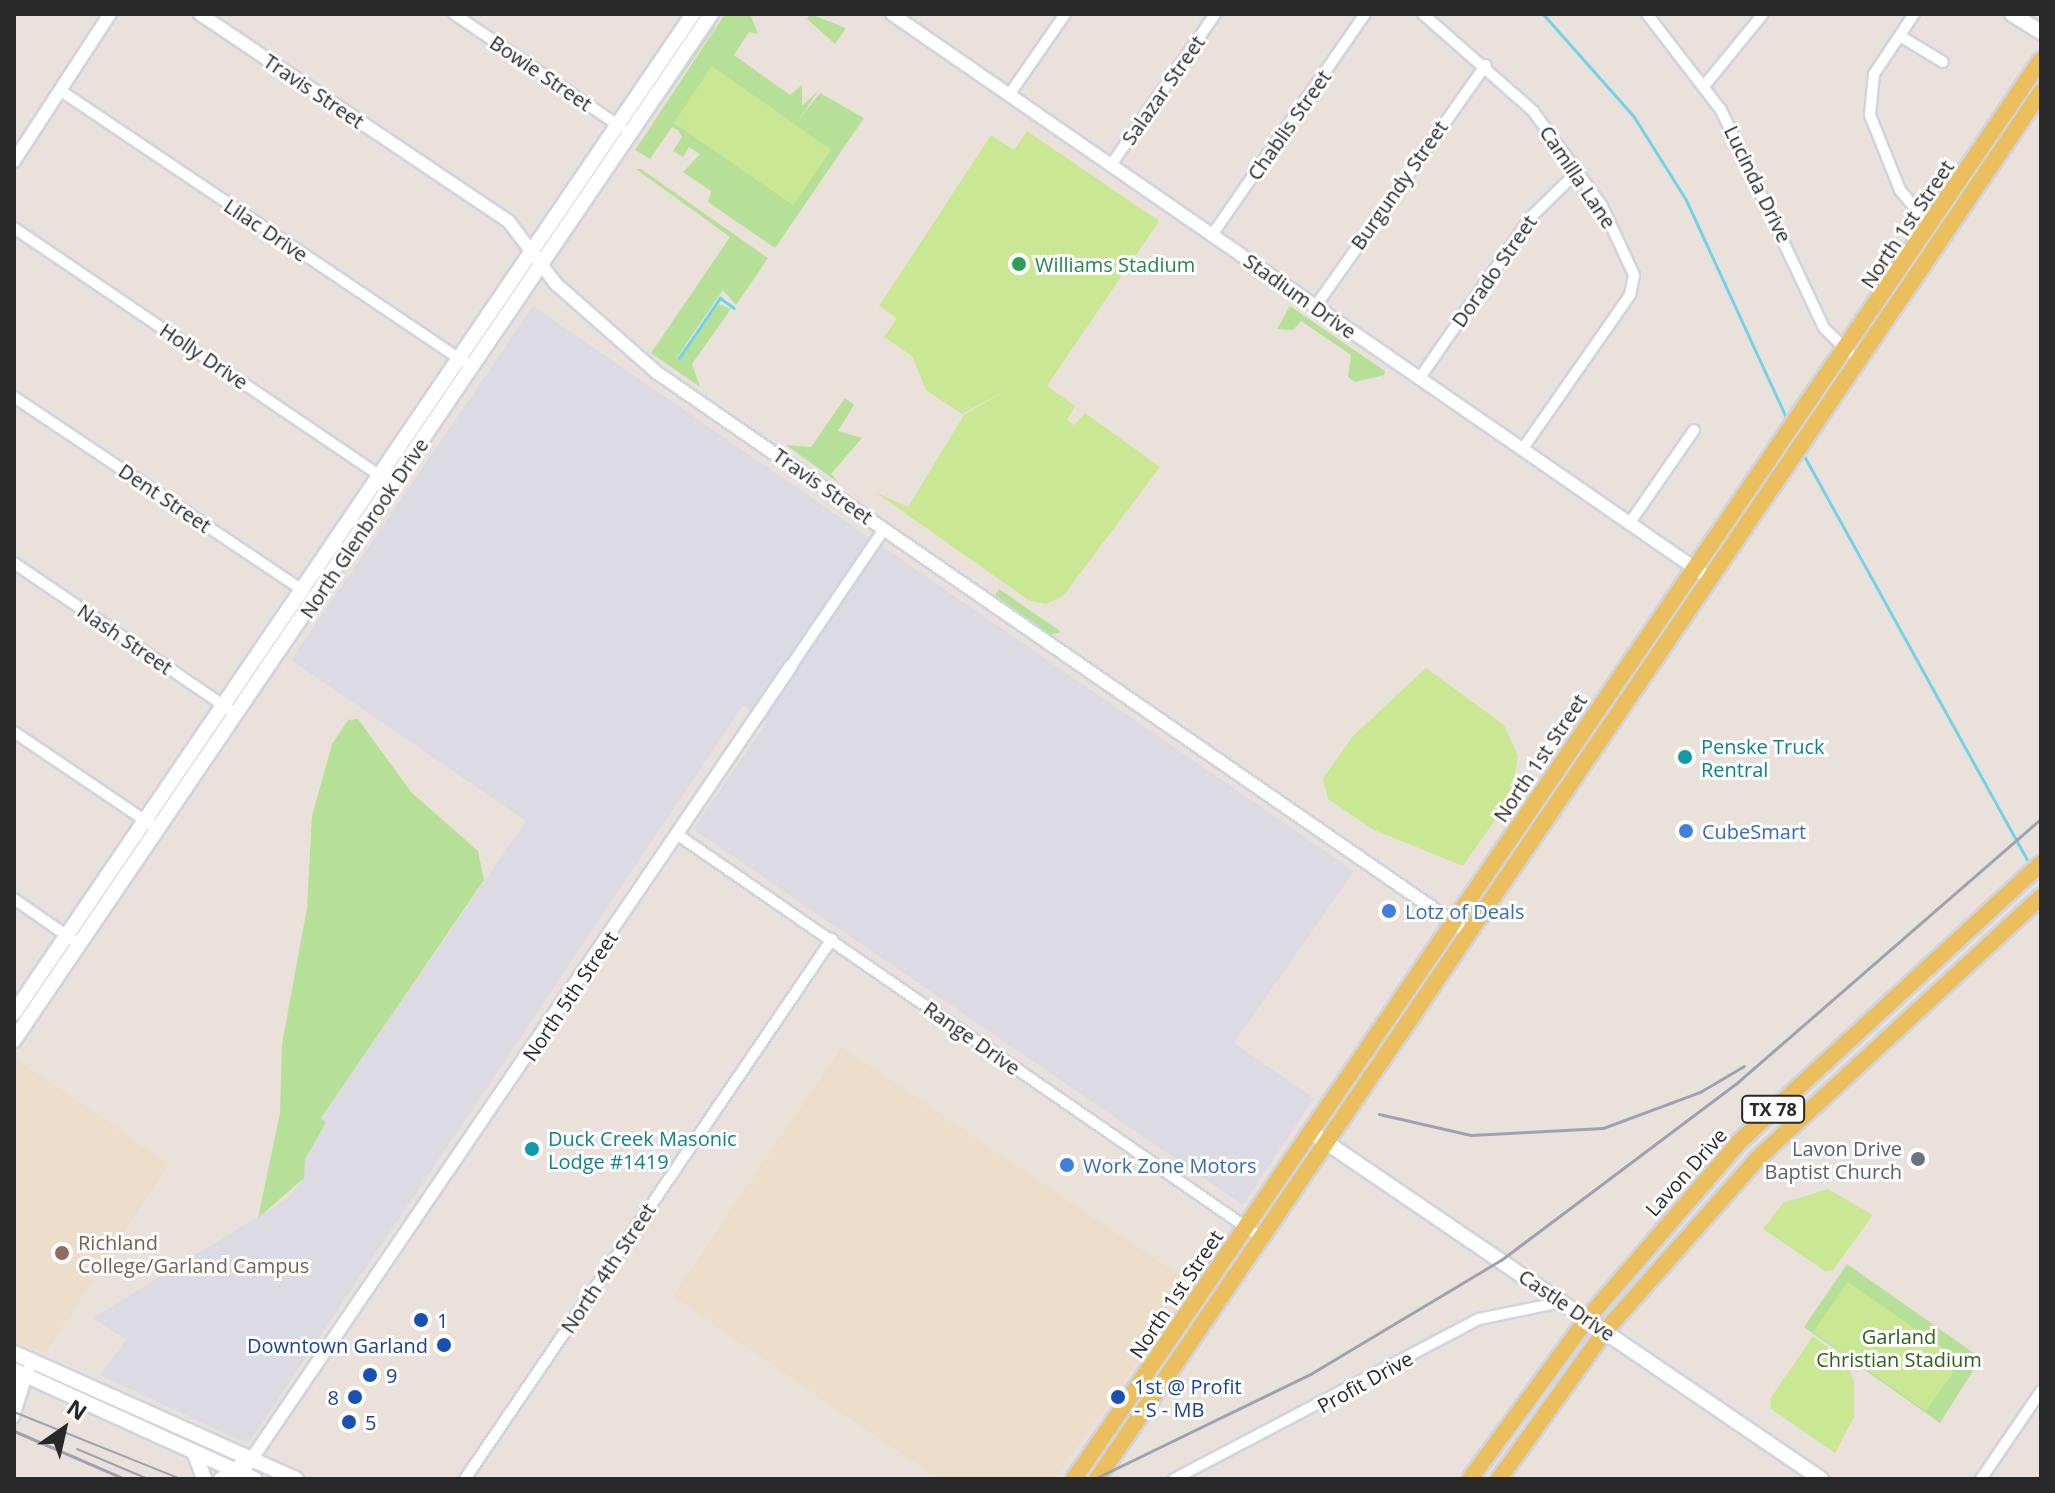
<!DOCTYPE html>
<style>
body{margin:0}
#map{position:relative;width:2055px;height:1493px;overflow:hidden;background:#eae2da;font-family:"Open Sans",sans-serif}
div>[style]{position:absolute}
.industrial>*{inset:0;background:#dcdbe3}
.education>*{inset:0;background:#ecdeca}
.green>*{inset:0;background:#b6e098}
.pitch>*{inset:0;background:#cae794}
.stream>*{height:3px;margin:-1.5px;padding:0 1.5px;transform-origin:1.5px;border-radius:1.5px;background:#70d3ea}
.roads{filter:drop-shadow(2px 0 #d0d4e1) drop-shadow(-2px 0 #d0d4e1) drop-shadow(0 2px #d0d4e1) drop-shadow(0 -2px #d0d4e1)}
.minor>*{height:10px;margin:-5px;padding:0 5px;transform-origin:5px;border-radius:5px;background:#fff}
.tertiary>*{height:12px;margin:-6px;padding:0 6px;transform-origin:6px;border-radius:6px;background:#fff}
.secondary>*{height:14px;margin:-7px;padding:0 7px;transform-origin:7px;border-radius:7px;background:#fff}
.primary>*{height:16px;margin:-8px;padding:0 8px;transform-origin:8px;border-radius:8px;background:#ecbf5e}
.tram>*{height:2px;margin:-1px;padding:0 1px;transform-origin:1px;border-radius:1px;background:#9da2b2}
.rail>*{height:3px;margin:-1.5px;padding:0 1.5px;transform-origin:1.5px;border-radius:1.5px;background:#9da2b2}
.dots>*{width:22px;height:22px;translate:-50% -50%;box-sizing:border-box;border:4px solid #fff;border-radius:50%}
span{translate:-50% -50%;white-space:nowrap;text-align:center;line-height:1.15;-webkit-text-stroke:6px #fff;paint-order:stroke}
.shield-label span{padding:2px 6px;background:#fff;border:2px solid;border-radius:6px;-webkit-text-stroke-width:0}
.shield-label{font-size:18px;color:#282828;font-weight:700}
.street-label{font-size:20px;color:#282828}
.leisure-label{font-size:20px;color:#27864d}
.left{translate:0 -50%;text-align:left}
.culture-label{font-size:20px;color:#0d838f}
.shop-label{font-size:20px;color:#366cbe}
.worship-label{font-size:20px;color:#5b616d}
.right{translate:-100% -50%;text-align:right}
.education-label{font-size:20px;color:#785e54}
.transit-label{font-size:20px;color:#164399}
.park-label{font-size:20px;color:#30621c}
.frame{position:absolute;inset:0;border:16px solid #282828;pointer-events:none}
.north{position:absolute;left:24px;top:1389px;width:80px;height:80px;-webkit-text-stroke:6px #fff;paint-order:stroke;rotate:34deg;font-size:22px;font-weight:700;line-height:32px;text-align:center;color:#282828}
.north::after{content:'';display:block;margin:auto;width:28px;height:36px;background:#282828;clip-path:polygon(50% 0,100% 100%,50% 72%,0 100%)}
</style>
<div id="map">
<div class="industrial">
<i style="clip-path:polygon(533px 306px,1354px 871px,1234px 1043px,1314px 1098px,1243px 1205px,693px 829px,767px 722px,743px 705px,248px 1444px,100px 1375px,126px 1340px,93px 1318px,288px 1198px,304px 1178px,305px 1159px,326px 1124px,321px 1118px,526px 821px,291px 660px)"></i>
</div>
<div class="education">
<i style="clip-path:polygon(841px 1048px,1193px 1284px,1054px 1479px,938px 1479px,673px 1296px)"></i>
<i style="clip-path:polygon(16px 1059px,169px 1164px,46px 1352px,14px 1342px)"></i>
</div>
<div class="green">
<i style="clip-path:polygon(718px 14px,714px 29px,631px 148px,631px 142px)"></i>
<i style="clip-path:polygon(725px 14px,750px 14px,758px 34px,749px 32px,734px 55px,790px 95px,802px 85px,802px 106px,819px 90px,799px 119px,820px 93px,864px 118px,775px 248px,708px 202px,711px 191px,683px 172px,700px 154px,689px 147px,683px 157px,673px 151px,682px 137px,678px 130px,672px 127px,650px 159px,635px 150px)"></i>
<i style="clip-path:polygon(810px 14px,846px 28px,835px 44px,807px 19px)"></i>
<i style="clip-path:polygon(636px 169px,641px 169px,768px 258px,736px 305px,723px 290px,675px 360px,719px 304px,731px 309px,692px 364px,700px 387px,651px 353px,730px 237px)"></i>
<i style="clip-path:polygon(1290px 306px,1385px 371px,1384px 375px,1355px 382px,1348px 377px,1351px 355px,1301px 321px,1293px 330px,1277px 329px)"></i>
<i style="clip-path:polygon(845px 398px,854px 405px,838px 431px,862px 438px,831px 474px,839px 483px,786px 445px,811px 447px)"></i>
<i style="clip-path:polygon(999px 589px,1060px 631px,1059px 633px,1049px 634px,995px 595px)"></i>
<i style="clip-path:polygon(358px 719px,411px 792px,478px 851px,484px 880px,321px 1118px,326px 1123px,305px 1159px,304px 1178px,258px 1218px,280px 1113px,282px 1044px,307px 908px,312px 816px,332px 744px,348px 720px)"></i>
<i style="clip-path:polygon(1847px 1264px,1981px 1358px,1940px 1423px,1804px 1327px)"></i>
</div>
<div class="pitch">
<i style="clip-path:polygon(712px 66px,831px 150px,793px 205px,674px 123px)"></i>
<i style="clip-path:polygon(1027px 131px,1159px 221px,1047px 386px,1075px 406px,1067px 420px,1074px 425px,1085px 413px,1160px 467px,1063px 596px,1046px 604px,1030px 601px,875px 492px,908px 507px,964px 415px,1008px 389px,962px 414px,926px 390px,912px 356px,884px 337px,897px 318px,879px 306px,991px 135px,1014px 150px)"></i>
<i style="clip-path:polygon(1426px 668px,1504px 725px,1518px 756px,1511px 797px,1463px 866px,1374px 830px,1328px 799px,1323px 778px,1353px 736px)"></i>
<i style="clip-path:polygon(1828px 1189px,1873px 1215px,1833px 1270px,1825px 1271px,1763px 1229px,1783px 1203px)"></i>
<i style="clip-path:polygon(1848px 1282px,1961px 1361px,1926px 1411px,1813px 1332px)"></i>
<i style="clip-path:polygon(1813px 1336px,1846px 1362px,1854px 1382px,1854px 1417px,1835px 1453px,1771px 1409px,1770px 1399px)"></i>
</div>
<div class="stream">
<i style="left:1543px;top:14px;width:137px;rotate:48.5deg"></i>
<i style="left:1634px;top:117px;width:98px;rotate:57.9deg"></i>
<i style="left:1686px;top:200px;width:244px;rotate:65.3deg"></i>
<i style="left:679px;top:358px;width:73px;rotate:-55.7deg"></i>
<i style="left:720px;top:298px;width:17px;rotate:36deg"></i>
<i style="left:1803px;top:454px;width:463px;rotate:61.1deg"></i>
</div>
<div class="roads">
<div class="minor">
<i style="left:454px;top:14px;width:202px;rotate:34.1deg"></i>
<i style="left:1423px;top:14px;width:147px;rotate:41.4deg"></i>
<i style="left:1533px;top:111px;width:117px;rotate:54deg"></i>
<i style="left:1602px;top:206px;width:76px;rotate:65.1deg"></i>
<i style="left:1634px;top:275px;width:20px;rotate:101deg"></i>
<i style="left:1630px;top:295px;width:189px;rotate:124.9deg"></i>
<i style="left:1647px;top:14px;width:121px;rotate:52.4deg"></i>
<i style="left:1721px;top:110px;width:241px;rotate:64.7deg"></i>
<i style="left:1824px;top:328px;width:35px;rotate:44deg"></i>
<i style="left:1914px;top:14px;width:72px;rotate:123.7deg"></i>
<i style="left:1874px;top:74px;width:41px;rotate:95.6deg"></i>
<i style="left:1870px;top:115px;width:81px;rotate:68.2deg"></i>
<i style="left:1900px;top:190px;width:47px;rotate:50.2deg"></i>
<i style="left:1900px;top:36px;width:50px;rotate:31.2deg"></i>
<i style="left:1705px;top:85px;width:92px;rotate:-50.8deg"></i>
<i style="left:61px;top:91px;width:495px;rotate:33.9deg"></i>
<i style="left:1009px;top:95px;width:98px;rotate:-55.3deg"></i>
<i style="left:1111px;top:165px;width:183px;rotate:-55.4deg"></i>
<i style="left:14px;top:228px;width:448px;rotate:34.1deg"></i>
<i style="left:1212px;top:235px;width:269px;rotate:-55.3deg"></i>
<i style="left:1315px;top:307px;width:296px;rotate:-54.8deg"></i>
<i style="left:1419px;top:379px;width:197px;rotate:-55.3deg"></i>
<i style="left:1531px;top:217px;width:66px;rotate:-44.4deg"></i>
<i style="left:14px;top:397px;width:349px;rotate:33.8deg"></i>
<i style="left:1629px;top:524px;width:114px;rotate:-55.3deg"></i>
<i style="left:14px;top:563px;width:268px;rotate:34.2deg"></i>
<i style="left:791px;top:666px;width:166px;rotate:-55.8deg"></i>
<i style="left:14px;top:732px;width:174px;rotate:34deg"></i>
<i style="left:681px;top:837px;width:707px;rotate:34.63deg"></i>
<i style="left:14px;top:899px;width:79px;rotate:34.7deg"></i>
<i style="left:14px;top:1389px;width:17px;rotate:-50deg"></i>
<i style="left:14px;top:1417px;width:58px;rotate:-72.8deg"></i>
<i style="left:465px;top:1479px;width:653px;rotate:-55.8deg"></i>
<i style="left:1174px;top:1479px;width:344px;rotate:-27.7deg"></i>
<i style="left:1479px;top:1319px;width:85px;rotate:-11.6deg"></i>
<i style="left:1981px;top:1479px;width:107px;rotate:-55.7deg"></i>
</div>
<div class="tertiary">
<i style="left:200px;top:14px;width:372px;rotate:33.9deg"></i>
<i style="left:509px;top:222px;width:78px;rotate:52.8deg"></i>
<i style="left:556px;top:284px;width:133px;rotate:41.3deg"></i>
<i style="left:656px;top:372px;width:977px;rotate:34.62deg"></i>
<i style="left:892px;top:14px;width:993px;rotate:34.62deg"></i>
<i style="left:14px;top:161px;width:176px;rotate:-56.9deg"></i>
<i style="left:220px;top:1479px;width:24px;rotate:-35deg"></i>
<i style="left:238px;top:1479px;width:983px;rotate:-55.78deg"></i>
</div>
<div class="secondary">
<i style="left:2012px;top:14px;width:34px;rotate:32deg"></i>
<i style="left:14px;top:1013px;width:1208px;rotate:-55.8deg"></i>
<i style="left:14px;top:1040px;width:1240px;rotate:-55.81deg"></i>
<i style="left:1311px;top:1132px;width:617px;rotate:34.23deg"></i>
<i style="left:14px;top:1353px;width:309px;rotate:24.1deg"></i>
<i style="left:14px;top:1370px;width:264px;rotate:24.4deg"></i>
<i style="left:195px;top:1454px;width:27px;rotate:70deg"></i>
</div>
<div class="primary">
<i style="left:1074px;top:1479px;width:1717px;rotate:-55.73deg"></i>
<i style="left:1097px;top:1479px;width:1678px;rotate:-55.76deg"></i>
<i style="left:1470px;top:1479px;width:198px;rotate:-53.8deg"></i>
<i style="left:1587px;top:1319px;width:233px;rotate:-49.3deg"></i>
<i style="left:1739px;top:1142px;width:411px;rotate:-42.7deg"></i>
<i style="left:1499px;top:1479px;width:182px;rotate:-54.4deg"></i>
<i style="left:1605px;top:1331px;width:230px;rotate:-48.5deg"></i>
<i style="left:1757px;top:1159px;width:386px;rotate:-42.7deg"></i>
</div>
</div>
<div class="tram">
<i style="left:14px;top:1412px;width:180px;rotate:21.9deg"></i>
<i style="left:77px;top:1449px;width:77px;rotate:22.9deg"></i>
</div>
<div class="rail">
<i style="left:1379px;top:1114px;width:94px;rotate:12.9deg"></i>
<i style="left:1471px;top:1135px;width:132px;rotate:-3deg"></i>
<i style="left:1603px;top:1128px;width:103px;rotate:-20.4deg"></i>
<i style="left:1700px;top:1092px;width:51px;rotate:-30.6deg"></i>
<i style="left:14px;top:1431px;width:121px;rotate:23.4deg"></i>
<i style="left:1094px;top:1479px;width:242px;rotate:-25.9deg"></i>
<i style="left:1312px;top:1373px;width:220px;rotate:-30.9deg"></i>
<i style="left:1501px;top:1260px;width:296px;rotate:-36.9deg"></i>
<i style="left:1738px;top:1082px;width:401px;rotate:-41deg"></i>
</div>
<div class="dots">
<i style="left:1019px;top:264px;background:#2e9e5b"></i>
<i style="left:1685px;top:757px;background:#0f9aa8"></i>
<i style="left:1686px;top:831px;background:#3f7fe0"></i>
<i style="left:1389px;top:911px;background:#3f7fe0"></i>
<i style="left:532px;top:1149px;background:#0f9aa8"></i>
<i style="left:1918px;top:1159px;background:#6b7280"></i>
<i style="left:1067px;top:1165px;background:#3f7fe0"></i>
<i style="left:62px;top:1253px;background:#8d6e63"></i>
<i style="left:421px;top:1320px;background:#1a4fb4"></i>
<i style="left:444px;top:1345px;background:#1a4fb4"></i>
<i style="left:370px;top:1375px;background:#1a4fb4"></i>
<i style="left:355px;top:1397px;background:#1a4fb4"></i>
<i style="left:1118px;top:1397px;background:#1a4fb4"></i>
<i style="left:349px;top:1422px;background:#1a4fb4"></i>
</div>
<div class="shield-label">
<span style="left:1773px;top:1109px">TX 78</span>
</div>
<div class="street-label">
<span style="left:541px;top:73px;rotate:34deg">Bowie Street</span>
<span style="left:1163px;top:90px;rotate:-55deg">Salazar Street</span>
<span style="left:314px;top:91px;rotate:34deg">Travis Street</span>
<span style="left:1289px;top:125px;rotate:-55deg">Chablis Street</span>
<span style="left:1578px;top:177px;rotate:56deg">Camilla Lane</span>
<span style="left:1758px;top:184px;rotate:64deg">Lucinda Drive</span>
<span style="left:1399px;top:185px;rotate:-55deg">Burgundy Street</span>
<span style="left:1907px;top:224px;rotate:-56deg">North 1st Street</span>
<span style="left:266px;top:230px;rotate:34deg">Lilac Drive</span>
<span style="left:1494px;top:271px;rotate:-55deg">Dorado Street</span>
<span style="left:1300px;top:296px;rotate:35deg">Stadium Drive</span>
<span style="left:204px;top:356px;rotate:34deg">Holly Drive</span>
<span style="left:823px;top:486px;rotate:35deg">Travis Street</span>
<span style="left:165px;top:498px;rotate:34deg">Dent Street</span>
<span style="left:364px;top:528px;rotate:-56deg">North Glenbrook Drive</span>
<span style="left:125px;top:639px;rotate:34deg">Nash Street</span>
<span style="left:1540px;top:758px;rotate:-56deg">North 1st Street</span>
<span style="left:570px;top:996px;rotate:-56deg">North 5th Street</span>
<span style="left:972px;top:1038px;rotate:35deg">Range Drive</span>
<span style="left:1686px;top:1172px;rotate:-48deg">Lavon Drive</span>
<span style="left:608px;top:1268px;rotate:-56deg">North 4th Street</span>
<span style="left:1176px;top:1294px;rotate:-56deg">North 1st Street</span>
<span style="left:1567px;top:1305px;rotate:34deg">Castle Drive</span>
<span style="left:1365px;top:1382px;rotate:-29deg">Profit Drive</span>
</div>
<div class="leisure-label">
<span class="left" style="left:1035px;top:264px">Williams Stadium</span>
</div>
<div class="culture-label">
<span class="left" style="left:1701px;top:758px">Penske Truck<br>Rentral</span>
<span class="left" style="left:548px;top:1150px">Duck Creek Masonic<br>Lodge #1419</span>
</div>
<div class="shop-label">
<span class="left" style="left:1702px;top:831px">CubeSmart</span>
<span class="left" style="left:1405px;top:911px">Lotz of Deals</span>
<span class="left" style="left:1083px;top:1165px">Work Zone Motors</span>
</div>
<div class="worship-label">
<span class="right" style="left:1902px;top:1160px">Lavon Drive<br>Baptist Church</span>
</div>
<div class="education-label">
<span class="left" style="left:78px;top:1254px">Richland<br>College/Garland Campus</span>
</div>
<div class="transit-label">
<span class="left" style="left:437px;top:1320px">1</span>
<span class="right" style="left:428px;top:1345px">Downtown Garland</span>
<span class="left" style="left:386px;top:1375px">9</span>
<span class="left" style="left:1134px;top:1398px">1st @ Profit<br>- S - MB</span>
<span class="right" style="left:339px;top:1397px">8</span>
<span class="left" style="left:365px;top:1422px">5</span>
</div>
<div class="park-label">
<span style="left:1899px;top:1348px">Garland<br>Christian Stadium</span>
</div>
<div class="frame"></div>
<div class="north">N</div>
</div>
